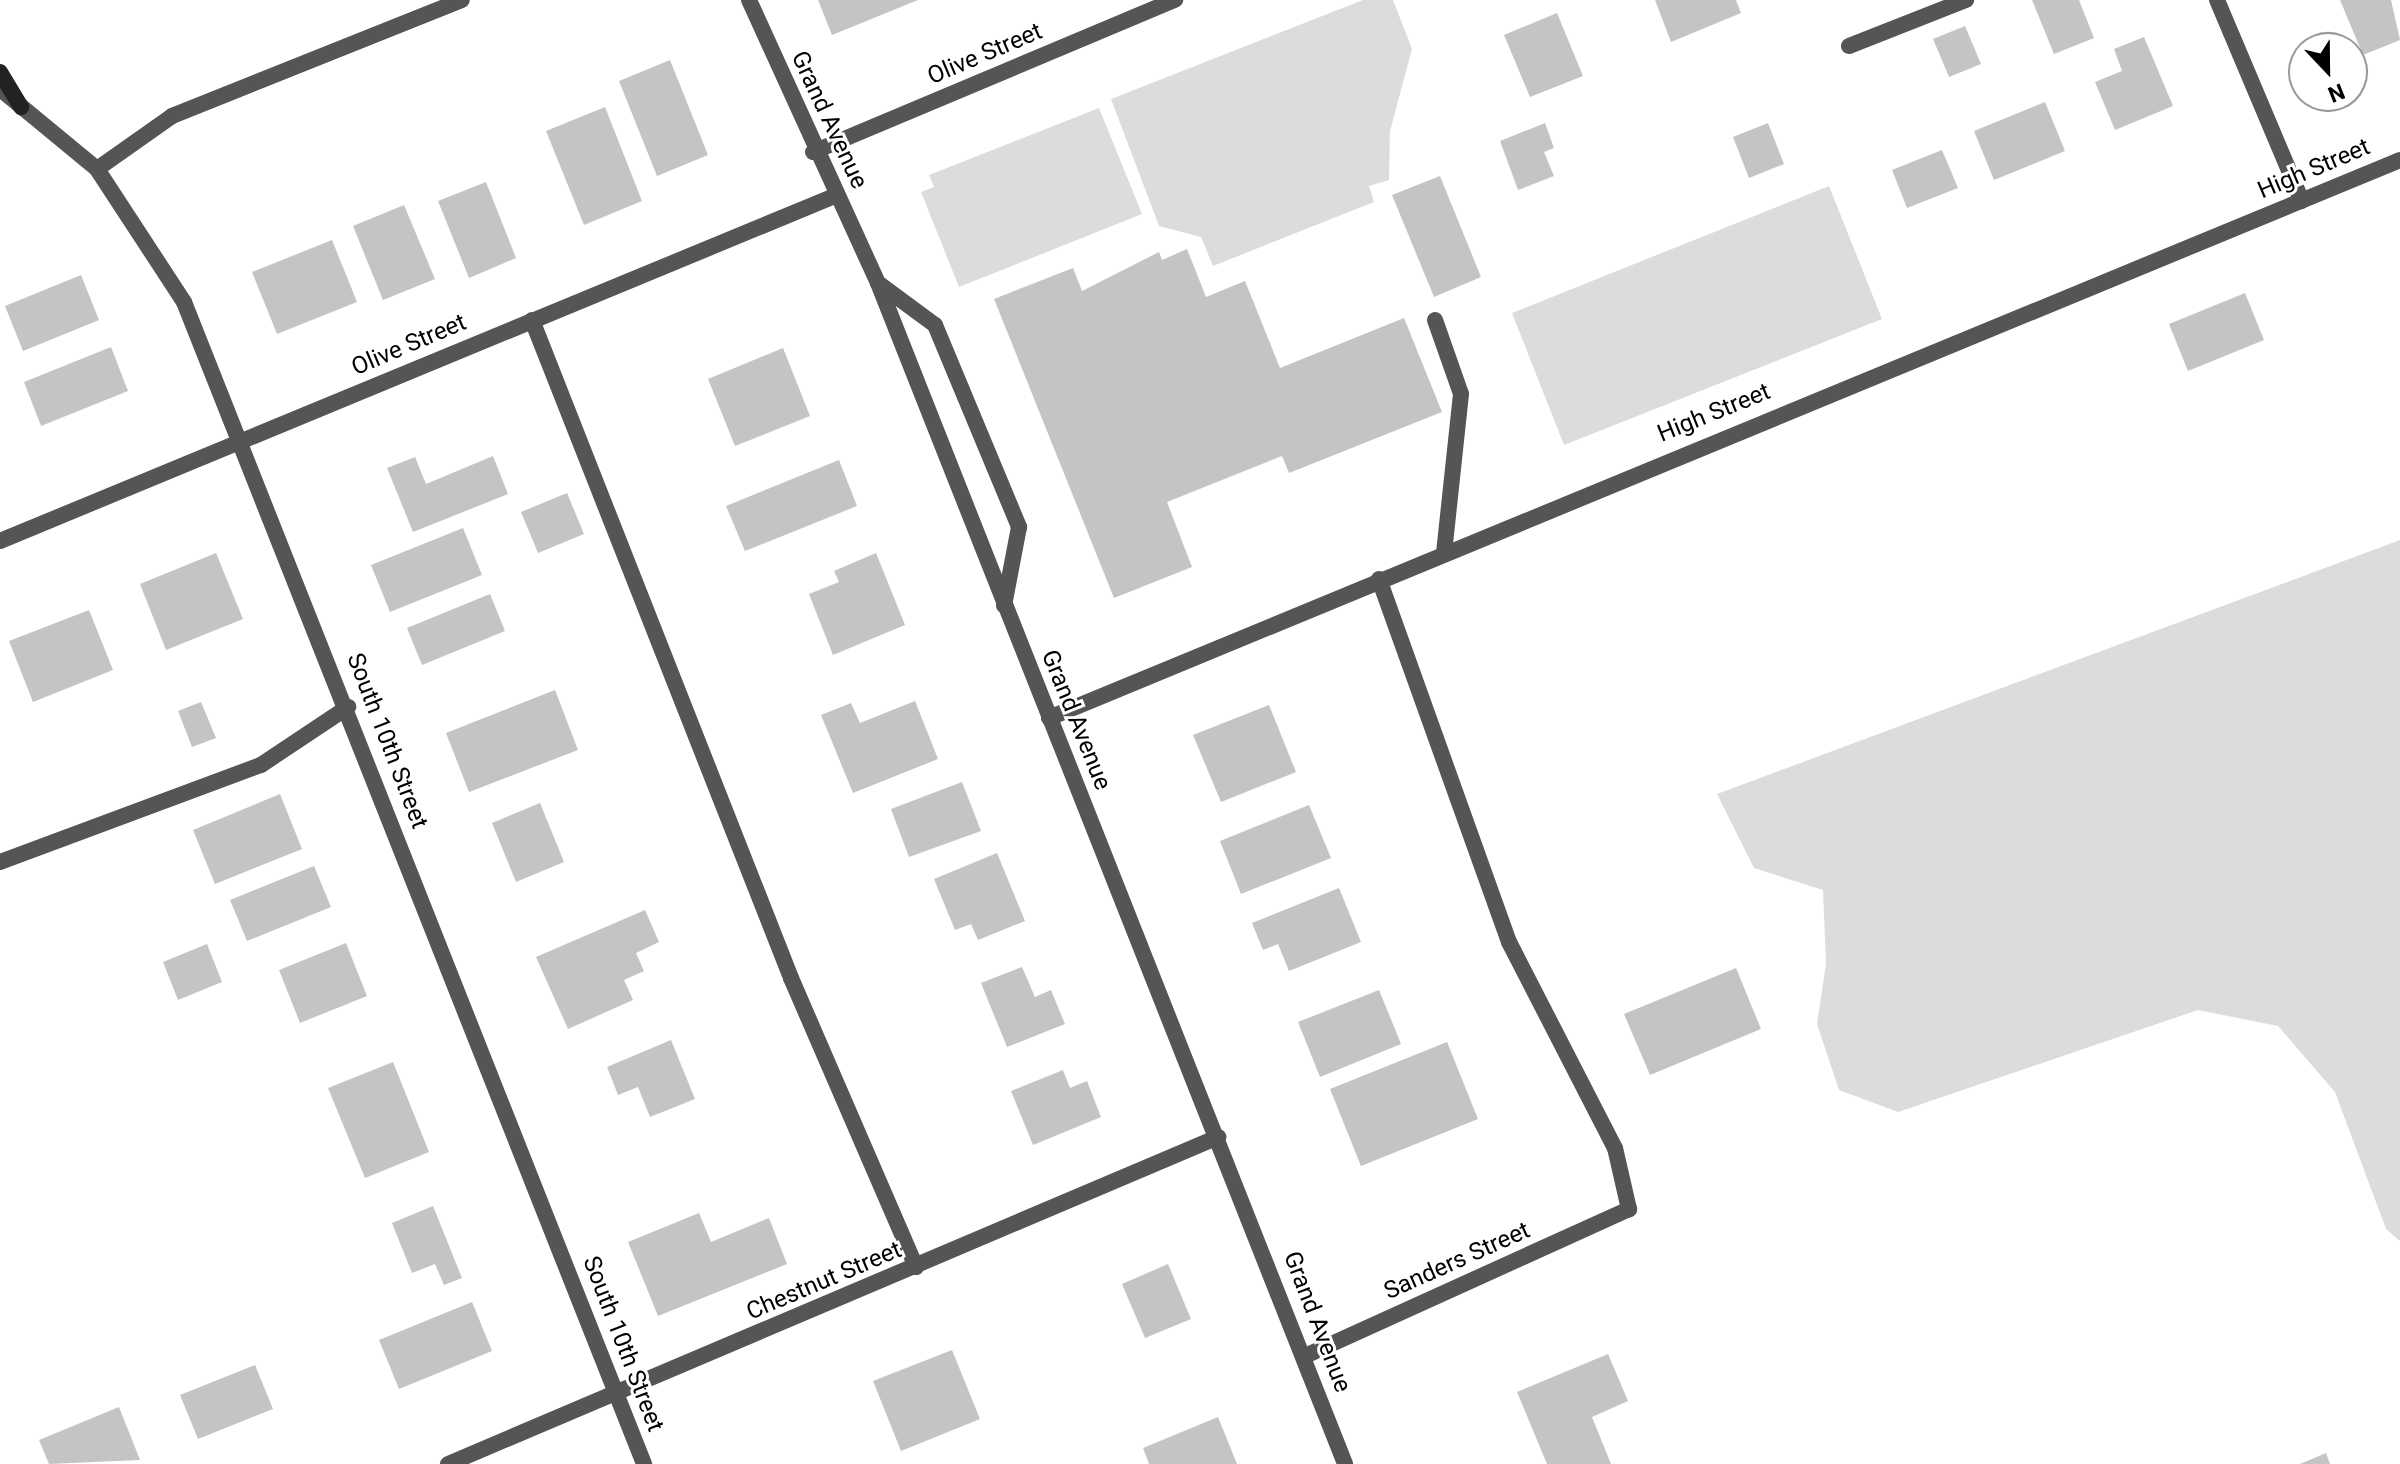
<!DOCTYPE html>
<style>
body{margin:0}
#map{position:relative;width:2400px;height:1464px;overflow:hidden;background:#fff;font-family:Roboto,sans-serif}
div>[style]{position:absolute}
.green>*{inset:0;background:#dcdcdc}
.building>*{inset:0;background:#c4c4c4}
.service>*{height:16px;margin:-8px;padding:0 8px;transform-origin:8px;border-radius:8px;background:#555}
.minor>*{height:16px;margin:-8px;padding:0 8px;transform-origin:8px;border-radius:8px;background:#555}
.tertiary>*{height:16px;margin:-8px;padding:0 8px;transform-origin:8px;border-radius:8px;background:#555}
.secondary>*{height:16px;margin:-8px;padding:0 8px;transform-origin:8px;border-radius:8px;background:#222}
span{translate:-50% -50%;white-space:nowrap;text-align:center;line-height:1.15;-webkit-text-stroke:6px #fff;paint-order:stroke}
.street-label{font-size:24px;color:#000}
.north{position:absolute;left:2288px;top:32px;width:80px;height:80px;box-sizing:border-box;background:#fff;border:2px solid #999;border-radius:50%;rotate:158deg;font-size:22px;font-weight:700;line-height:32px;text-align:center;color:#000}
.north::after{content:'';display:block;margin:auto;width:28px;height:36px;background:#000;clip-path:polygon(50% 0,100% 100%,50% 72%,0 100%)}
</style>
<div id="map">
<div class="green">
<i style="clip-path:polygon(1363px 0,1393px 0,1412px 49px,1390px 131px,1389px 180px,1369px 186px,1374px 202px,1213px 266px,1201px 237px,1159px 226px,1111px 99px)"></i>
<i style="clip-path:polygon(1099px 108px,1142px 214px,959px 287px,921px 192px,934px 187px,929px 175px)"></i>
<i style="clip-path:polygon(1829px 186px,1882px 319px,1564px 445px,1512px 313px)"></i>
<i style="clip-path:polygon(2400px 540px,2400px 1241px,2386px 1229px,2335px 1092px,2278px 1026px,2198px 1010px,1898px 1112px,1839px 1090px,1817px 1024px,1826px 964px,1823px 890px,1754px 868px,1717px 794px)"></i>
</div>
<div class="building">
<i style="clip-path:polygon(818px 0,918px 0,832px 35px)"></i>
<i style="clip-path:polygon(1655px 0,1736px 0,1741px 13px,1671px 42px)"></i>
<i style="clip-path:polygon(2032px 0,2079px 0,2094px 38px,2054px 54px)"></i>
<i style="clip-path:polygon(2340px 0,2391px 0,2400px 40px,2363px 55px)"></i>
<i style="clip-path:polygon(1557px 13px,1583px 76px,1530px 97px,1504px 35px)"></i>
<i style="clip-path:polygon(1965px 26px,1981px 64px,1949px 77px,1933px 39px)"></i>
<i style="clip-path:polygon(2144px 37px,2173px 106px,2115px 130px,2095px 82px,2122px 71px,2114px 49px)"></i>
<i style="clip-path:polygon(670px 60px,708px 155px,657px 176px,619px 81px)"></i>
<i style="clip-path:polygon(2045px 102px,2065px 151px,1994px 180px,1974px 131px)"></i>
<i style="clip-path:polygon(605px 107px,642px 201px,584px 225px,546px 131px)"></i>
<i style="clip-path:polygon(1545px 123px,1554px 148px,1544px 152px,1554px 176px,1518px 190px,1500px 141px)"></i>
<i style="clip-path:polygon(1768px 123px,1784px 164px,1749px 178px,1733px 137px)"></i>
<i style="clip-path:polygon(1942px 150px,1958px 188px,1907px 208px,1892px 170px)"></i>
<i style="clip-path:polygon(1440px 176px,1481px 277px,1434px 297px,1392px 195px)"></i>
<i style="clip-path:polygon(486px 182px,516px 258px,469px 278px,438px 201px)"></i>
<i style="clip-path:polygon(404px 205px,435px 279px,383px 300px,353px 226px)"></i>
<i style="clip-path:polygon(332px 240px,357px 302px,277px 334px,252px 272px)"></i>
<i style="clip-path:polygon(1187px 249px,1206px 297px,1245px 281px,1280px 368px,1404px 318px,1442px 412px,1289px 473px,1282px 456px,1167px 502px,1192px 567px,1114px 598px,994px 299px,1073px 268px,1082px 291px,1159px 252px,1162px 260px)"></i>
<i style="clip-path:polygon(81px 275px,99px 320px,23px 351px,5px 306px)"></i>
<i style="clip-path:polygon(2245px 293px,2264px 340px,2188px 371px,2169px 324px)"></i>
<i style="clip-path:polygon(111px 347px,128px 391px,41px 426px,24px 382px)"></i>
<i style="clip-path:polygon(783px 348px,810px 416px,735px 446px,708px 379px)"></i>
<i style="clip-path:polygon(493px 456px,508px 494px,413px 532px,387px 468px,415px 457px,426px 484px)"></i>
<i style="clip-path:polygon(839px 460px,857px 506px,745px 551px,726px 506px)"></i>
<i style="clip-path:polygon(567px 493px,584px 534px,538px 553px,521px 512px)"></i>
<i style="clip-path:polygon(463px 528px,482px 575px,390px 612px,371px 565px)"></i>
<i style="clip-path:polygon(216px 553px,243px 619px,166px 650px,140px 584px)"></i>
<i style="clip-path:polygon(876px 553px,905px 625px,833px 655px,809px 594px,839px 582px,834px 571px)"></i>
<i style="clip-path:polygon(490px 594px,505px 631px,422px 665px,407px 628px)"></i>
<i style="clip-path:polygon(89px 610px,113px 670px,33px 702px,9px 641px)"></i>
<i style="clip-path:polygon(555px 690px,578px 750px,469px 792px,446px 733px)"></i>
<i style="clip-path:polygon(915px 701px,938px 759px,853px 793px,821px 715px,851px 703px,860px 723px)"></i>
<i style="clip-path:polygon(201px 702px,216px 738px,192px 747px,178px 711px)"></i>
<i style="clip-path:polygon(1269px 705px,1296px 772px,1221px 802px,1193px 735px)"></i>
<i style="clip-path:polygon(962px 782px,981px 831px,909px 857px,891px 809px)"></i>
<i style="clip-path:polygon(280px 794px,302px 849px,215px 884px,193px 830px)"></i>
<i style="clip-path:polygon(540px 803px,564px 862px,516px 882px,492px 823px)"></i>
<i style="clip-path:polygon(1309px 805px,1331px 858px,1241px 894px,1220px 841px)"></i>
<i style="clip-path:polygon(997px 853px,1025px 921px,978px 940px,971px 924px,955px 930px,934px 879px)"></i>
<i style="clip-path:polygon(314px 866px,331px 907px,247px 941px,230px 900px)"></i>
<i style="clip-path:polygon(1339px 888px,1361px 942px,1289px 971px,1278px 944px,1263px 950px,1252px 923px)"></i>
<i style="clip-path:polygon(645px 910px,659px 942px,636px 953px,644px 971px,624px 980px,633px 1000px,568px 1029px,536px 957px)"></i>
<i style="clip-path:polygon(346px 943px,367px 996px,300px 1023px,279px 970px)"></i>
<i style="clip-path:polygon(207px 944px,222px 982px,178px 1000px,163px 962px)"></i>
<i style="clip-path:polygon(1022px 967px,1035px 997px,1051px 990px,1065px 1024px,1007px 1047px,981px 983px)"></i>
<i style="clip-path:polygon(1736px 968px,1761px 1029px,1650px 1075px,1624px 1014px)"></i>
<i style="clip-path:polygon(1379px 990px,1401px 1044px,1320px 1077px,1298px 1022px)"></i>
<i style="clip-path:polygon(671px 1040px,695px 1099px,650px 1117px,638px 1087px,618px 1095px,607px 1067px)"></i>
<i style="clip-path:polygon(1447px 1042px,1478px 1119px,1361px 1166px,1330px 1089px)"></i>
<i style="clip-path:polygon(393px 1062px,429px 1152px,365px 1178px,328px 1088px)"></i>
<i style="clip-path:polygon(1063px 1070px,1070px 1088px,1087px 1081px,1101px 1117px,1033px 1145px,1011px 1091px)"></i>
<i style="clip-path:polygon(433px 1206px,462px 1278px,444px 1285px,435px 1264px,412px 1273px,392px 1223px)"></i>
<i style="clip-path:polygon(699px 1213px,711px 1242px,769px 1218px,787px 1264px,658px 1316px,628px 1242px)"></i>
<i style="clip-path:polygon(1168px 1264px,1191px 1319px,1145px 1338px,1122px 1284px)"></i>
<i style="clip-path:polygon(472px 1302px,492px 1351px,399px 1389px,379px 1340px)"></i>
<i style="clip-path:polygon(952px 1350px,980px 1419px,901px 1451px,873px 1381px)"></i>
<i style="clip-path:polygon(1608px 1354px,1628px 1401px,1592px 1417px,1611px 1464px,1547px 1464px,1517px 1392px)"></i>
<i style="clip-path:polygon(255px 1365px,273px 1409px,198px 1439px,180px 1395px)"></i>
<i style="clip-path:polygon(119px 1407px,140px 1460px,49px 1464px,39px 1440px)"></i>
<i style="clip-path:polygon(1218px 1417px,1237px 1464px,1149px 1464px,1143px 1448px)"></i>
<i style="clip-path:polygon(2326px 1453px,2330px 1464px,2300px 1464px)"></i>
</div>
<div class="service">
<i style="left:1849px;top:46px;width:126px;rotate:-21.5deg"></i>
<i style="left:97px;top:169px;width:92px;rotate:-35.2deg"></i>
<i style="left:172px;top:116px;width:312px;rotate:-21.8deg"></i>
<i style="left:878px;top:283px;width:71px;rotate:36.4deg"></i>
<i style="left:935px;top:325px;width:219px;rotate:67.4deg"></i>
<i style="left:1019px;top:527px;width:80px;rotate:100.8deg"></i>
<i style="left:532px;top:320px;width:707px;rotate:68.51deg"></i>
<i style="left:791px;top:978px;width:315px;rotate:66.6deg"></i>
<i style="left:1435px;top:320px;width:78px;rotate:70.6deg"></i>
<i style="left:1461px;top:394px;width:159px;rotate:96.1deg"></i>
<i style="left:1379px;top:579px;width:386px;rotate:70.3deg"></i>
<i style="left:1509px;top:942px;width:232px;rotate:62.8deg"></i>
<i style="left:1615px;top:1148px;width:63px;rotate:77.1deg"></i>
<i style="left:0;top:862px;width:278px;rotate:-20.4deg"></i>
<i style="left:261px;top:765px;width:105px;rotate:-33.7deg"></i>
</div>
<div class="minor">
<i style="left:749px;top:0;width:311px;rotate:65.5deg"></i>
<i style="left:878px;top:283px;width:1270px;rotate:68.42deg"></i>
<i style="left:2217px;top:0;width:218px;rotate:67.1deg"></i>
<i style="left:813px;top:152px;width:393px;rotate:-22.8deg"></i>
<i style="left:0;top:541px;width:906px;rotate:-22.46deg"></i>
<i style="left:1049px;top:718px;width:1462px;rotate:-22.44deg"></i>
<i style="left:1305px;top:1356px;width:356px;rotate:-24.4deg"></i>
<i style="left:448px;top:1464px;width:837px;rotate:-23.01deg"></i>
</div>
<div class="tertiary">
<i style="left:0;top:89px;width:126px;rotate:39.5deg"></i>
<i style="left:97px;top:169px;width:159px;rotate:56.8deg"></i>
<i style="left:184px;top:302px;width:1250px;rotate:68.4deg"></i>
</div>
<div class="secondary">
<i style="left:0;top:72px;width:41px;rotate:59deg"></i>
</div>
<div class="street-label">
<span style="left:985px;top:54px;rotate:-23deg">Olive Street</span>
<span style="left:829px;top:120px;rotate:65deg">Grand Avenue</span>
<span style="left:2314px;top:169px;rotate:-23deg">High Street</span>
<span style="left:409px;top:345px;rotate:-23deg">Olive Street</span>
<span style="left:1714px;top:413px;rotate:-22deg">High Street</span>
<span style="left:1076px;top:720px;rotate:68deg">Grand Avenue</span>
<span style="left:387px;top:741px;rotate:69deg">South 10th Street</span>
<span style="left:1457px;top:1261px;rotate:-24deg">Sanders Street</span>
<span style="left:824px;top:1281px;rotate:-23deg">Chestnut Street</span>
<span style="left:1317px;top:1322px;rotate:69deg">Grand Avenue</span>
<span style="left:623px;top:1344px;rotate:69deg">South 10th Street</span>
</div>
<div class="north">N</div>
</div>
